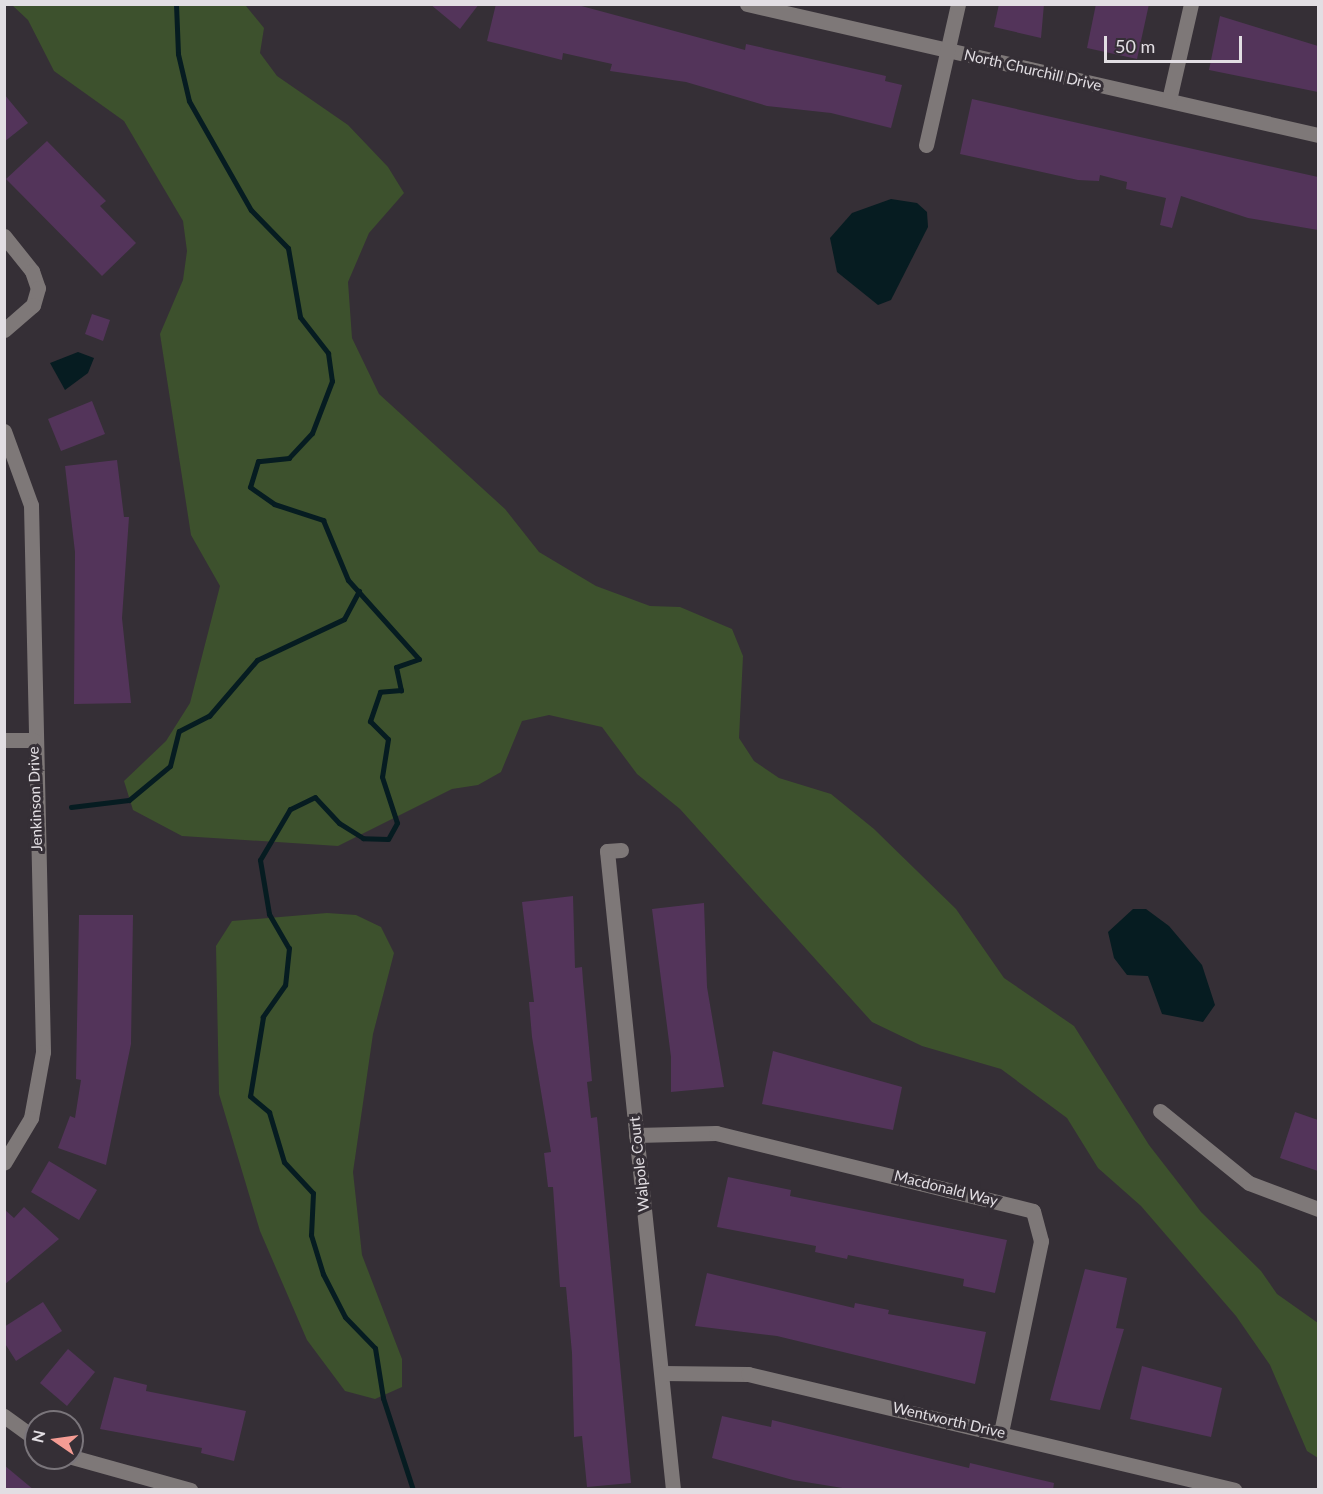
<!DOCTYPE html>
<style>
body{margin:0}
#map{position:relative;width:1323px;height:1494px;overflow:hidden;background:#352f36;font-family:Lato,sans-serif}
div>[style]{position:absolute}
.green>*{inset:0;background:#3d512d}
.water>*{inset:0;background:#061c21}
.stream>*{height:5px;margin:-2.5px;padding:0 2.5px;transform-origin:2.5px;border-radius:2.5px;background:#061c21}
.building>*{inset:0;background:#53345a}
.minor>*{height:15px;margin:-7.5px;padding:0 7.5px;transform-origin:7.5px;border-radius:7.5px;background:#7e7878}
span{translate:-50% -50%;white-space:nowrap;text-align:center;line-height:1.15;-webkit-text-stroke:6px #352f36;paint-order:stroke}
.street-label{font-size:15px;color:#e2dee3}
.frame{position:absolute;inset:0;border:6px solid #e2dee3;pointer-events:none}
.north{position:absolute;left:24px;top:1410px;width:60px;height:60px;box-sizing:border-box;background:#352f36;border:2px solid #7a757b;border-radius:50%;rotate:283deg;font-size:16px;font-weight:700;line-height:24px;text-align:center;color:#e2dee3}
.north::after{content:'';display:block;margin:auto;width:21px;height:27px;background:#f59c94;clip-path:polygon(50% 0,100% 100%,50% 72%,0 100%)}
.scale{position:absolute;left:1104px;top:36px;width:138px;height:27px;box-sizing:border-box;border:3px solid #e2dee3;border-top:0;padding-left:8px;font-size:18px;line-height:21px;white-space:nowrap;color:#e2dee3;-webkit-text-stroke:4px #352f36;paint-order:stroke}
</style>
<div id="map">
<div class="green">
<i style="clip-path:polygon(12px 5px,246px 6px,264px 28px,260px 53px,277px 76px,348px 125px,388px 167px,404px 193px,369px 233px,348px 282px,352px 338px,379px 394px,505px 509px,539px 552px,596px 586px,650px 606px,680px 607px,732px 629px,743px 656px,739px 738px,754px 761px,779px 778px,831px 794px,874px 829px,956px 909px,1004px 978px,1074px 1026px,1149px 1145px,1201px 1212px,1261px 1271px,1277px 1294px,1318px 1323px,1318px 1458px,1307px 1451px,1270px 1365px,1236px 1316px,1141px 1206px,1098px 1168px,1067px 1118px,1001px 1069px,922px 1046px,872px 1022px,680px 809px,637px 774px,602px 727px,549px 715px,522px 721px,501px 772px,478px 785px,452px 789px,338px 846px,182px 836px,133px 810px,124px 781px,166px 741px,190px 703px,220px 586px,191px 535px,160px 334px,183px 280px,187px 251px,183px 221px,124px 121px,54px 71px,28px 20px)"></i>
<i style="clip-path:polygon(327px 913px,356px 915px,381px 927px,394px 953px,373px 1034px,353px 1172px,362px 1255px,402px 1359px,402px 1387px,375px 1399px,345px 1391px,307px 1340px,260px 1231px,219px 1094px,216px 946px,232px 921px)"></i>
</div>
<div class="water">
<i style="clip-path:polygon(891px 199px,917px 203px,927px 212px,928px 227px,891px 300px,878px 305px,837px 272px,830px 238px,852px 213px)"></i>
<i style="clip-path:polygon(78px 352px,94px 358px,88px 373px,65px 390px,50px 363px)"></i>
<i style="clip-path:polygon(1133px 909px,1146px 909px,1169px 926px,1202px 965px,1215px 1005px,1203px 1022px,1162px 1014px,1148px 976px,1127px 975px,1114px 958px,1108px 932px)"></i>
</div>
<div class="stream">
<i style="left:176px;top:4px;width:50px;rotate:87.7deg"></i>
<i style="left:178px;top:54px;width:48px;rotate:76.8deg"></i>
<i style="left:189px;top:101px;width:125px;rotate:60.4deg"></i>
<i style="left:251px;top:210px;width:53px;rotate:45.8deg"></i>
<i style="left:288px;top:248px;width:70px;rotate:80.1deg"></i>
<i style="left:300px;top:317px;width:46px;rotate:52.1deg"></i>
<i style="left:328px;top:353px;width:28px;rotate:82deg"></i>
<i style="left:332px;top:381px;width:56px;rotate:111deg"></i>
<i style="left:312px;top:433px;width:34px;rotate:133deg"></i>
<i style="left:289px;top:458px;width:31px;rotate:174deg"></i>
<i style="left:258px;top:461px;width:27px;rotate:107deg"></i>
<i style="left:250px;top:487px;width:29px;rotate:35deg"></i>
<i style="left:274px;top:504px;width:52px;rotate:18.1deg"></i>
<i style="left:323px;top:520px;width:65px;rotate:67.4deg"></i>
<i style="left:348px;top:580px;width:106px;rotate:48.1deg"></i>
<i style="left:419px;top:659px;width:24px;rotate:161deg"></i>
<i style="left:396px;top:667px;width:24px;rotate:78deg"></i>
<i style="left:401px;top:690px;width:21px;rotate:175deg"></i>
<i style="left:380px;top:692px;width:31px;rotate:109deg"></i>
<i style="left:370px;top:721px;width:25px;rotate:45deg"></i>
<i style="left:388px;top:739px;width:38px;rotate:99deg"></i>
<i style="left:382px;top:777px;width:48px;rotate:71.9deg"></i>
<i style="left:397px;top:823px;width:18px;rotate:119deg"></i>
<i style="left:388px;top:839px;width:25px;rotate:-178deg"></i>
<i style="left:363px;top:838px;width:28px;rotate:-148deg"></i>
<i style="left:339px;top:823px;width:35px;rotate:-133deg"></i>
<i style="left:315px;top:797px;width:28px;rotate:154deg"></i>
<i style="left:290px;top:809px;width:59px;rotate:120.5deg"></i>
<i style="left:260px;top:860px;width:55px;rotate:80.5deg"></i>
<i style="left:269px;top:914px;width:39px;rotate:60deg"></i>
<i style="left:289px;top:948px;width:37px;rotate:96deg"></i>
<i style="left:285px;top:985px;width:39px;rotate:125deg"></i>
<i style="left:263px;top:1017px;width:80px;rotate:99.3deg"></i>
<i style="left:250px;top:1096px;width:25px;rotate:40deg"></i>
<i style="left:269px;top:1112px;width:52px;rotate:73.3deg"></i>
<i style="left:284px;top:1162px;width:42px;rotate:46.9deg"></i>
<i style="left:313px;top:1193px;width:42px;rotate:92.7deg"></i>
<i style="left:311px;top:1235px;width:41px;rotate:72.9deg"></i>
<i style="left:323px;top:1274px;width:48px;rotate:62.9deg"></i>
<i style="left:345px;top:1317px;width:43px;rotate:45.9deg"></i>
<i style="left:375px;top:1348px;width:51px;rotate:80.9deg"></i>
<i style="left:383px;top:1398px;width:97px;rotate:71.9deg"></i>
<i style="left:71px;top:807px;width:58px;rotate:-6.9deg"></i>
<i style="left:129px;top:800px;width:53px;rotate:-39.7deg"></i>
<i style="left:170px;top:766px;width:36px;rotate:-76deg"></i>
<i style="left:179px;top:731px;width:34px;rotate:-27deg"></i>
<i style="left:209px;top:716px;width:74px;rotate:-49.4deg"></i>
<i style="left:257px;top:660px;width:96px;rotate:-25.2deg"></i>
<i style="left:344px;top:619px;width:32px;rotate:-62deg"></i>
</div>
<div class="building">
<i style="clip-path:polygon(430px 4px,479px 4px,460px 29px)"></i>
<i style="clip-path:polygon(496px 4px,574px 4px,745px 50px,746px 44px,886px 76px,885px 81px,902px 85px,891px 128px,831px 113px,767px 106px,686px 82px,610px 71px,612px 64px,563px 53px,562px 60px,487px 41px)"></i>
<i style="clip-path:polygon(999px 4px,1044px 4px,1041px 38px,994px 27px)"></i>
<i style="clip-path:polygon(1096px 4px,1149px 4px,1137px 59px,1087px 48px)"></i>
<i style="clip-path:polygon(1220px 16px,1318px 46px,1318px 92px,1209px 70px)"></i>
<i style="clip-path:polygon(4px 94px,28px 123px,4px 142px)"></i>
<i style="clip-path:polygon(972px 99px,1318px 177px,1318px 230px,1248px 218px,1181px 196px,1172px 228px,1160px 225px,1166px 198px,1126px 189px,1127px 182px,1100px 175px,1099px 181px,1078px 180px,960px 154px)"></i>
<i style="clip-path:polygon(47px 141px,106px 201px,100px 206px,136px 243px,102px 276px,6px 179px)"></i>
<i style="clip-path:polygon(92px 314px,110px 320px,103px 341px,85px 334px)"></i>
<i style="clip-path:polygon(92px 401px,105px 434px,61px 451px,48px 419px)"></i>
<i style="clip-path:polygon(117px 460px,124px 517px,129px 517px,122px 618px,131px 703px,74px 704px,75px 552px,65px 466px)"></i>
<i style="clip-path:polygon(573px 896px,575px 968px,582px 967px,583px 981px,592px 1081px,587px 1082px,591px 1118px,597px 1117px,631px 1483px,587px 1487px,582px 1436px,574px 1437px,572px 1353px,566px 1287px,560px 1287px,553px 1187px,548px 1187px,544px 1153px,551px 1152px,532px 1037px,529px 1002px,534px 1002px,522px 902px)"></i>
<i style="clip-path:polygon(704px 903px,707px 987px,724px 1087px,671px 1092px,671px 1057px,652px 909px)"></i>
<i style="clip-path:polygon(79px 915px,133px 915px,131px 1044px,106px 1165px,58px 1148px,70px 1116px,75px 1118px,81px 1080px,76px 1079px)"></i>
<i style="clip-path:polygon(773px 1051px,902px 1087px,893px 1130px,762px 1104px)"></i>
<i style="clip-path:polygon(1295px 1112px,1318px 1120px,1318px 1171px,1280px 1158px)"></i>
<i style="clip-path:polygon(49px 1161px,97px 1190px,79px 1220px,31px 1192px)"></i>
<i style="clip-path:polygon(728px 1177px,791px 1190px,790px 1196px,1007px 1240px,995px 1293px,963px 1286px,964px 1279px,848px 1255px,847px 1259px,815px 1252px,816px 1246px,717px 1227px)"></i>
<i style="clip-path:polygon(24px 1207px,59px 1239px,4px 1285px,4px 1209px,14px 1218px)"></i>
<i style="clip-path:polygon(1085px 1269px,1127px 1278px,1116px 1328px,1124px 1329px,1100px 1410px,1050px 1400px)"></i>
<i style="clip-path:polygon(707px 1273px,854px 1308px,855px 1303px,889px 1310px,888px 1314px,986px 1332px,975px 1384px,777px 1336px,695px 1326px)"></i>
<i style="clip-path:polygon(43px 1302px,62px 1331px,16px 1361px,4px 1342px,4px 1327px)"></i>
<i style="clip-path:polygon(68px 1349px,95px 1372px,67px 1406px,40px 1383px)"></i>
<i style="clip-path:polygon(1142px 1366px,1222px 1388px,1211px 1437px,1130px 1419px)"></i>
<i style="clip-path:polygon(114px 1377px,147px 1385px,146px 1391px,246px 1411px,234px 1461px,201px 1453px,202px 1448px,100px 1429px)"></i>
<i style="clip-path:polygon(722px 1416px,771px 1427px,772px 1420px,969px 1468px,970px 1463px,1054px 1483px,1053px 1490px,855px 1490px,793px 1480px,712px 1458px)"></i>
<i style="clip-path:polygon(4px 1465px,34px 1490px,4px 1490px)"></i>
</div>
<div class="minor">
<i style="left:747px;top:4px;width:586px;rotate:12.92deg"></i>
<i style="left:1169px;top:100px;width:98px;rotate:-77.1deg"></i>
<i style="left:926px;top:145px;width:145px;rotate:-77.2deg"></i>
<i style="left:4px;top:236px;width:45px;rotate:51.3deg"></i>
<i style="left:32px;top:271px;width:18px;rotate:71deg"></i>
<i style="left:38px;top:288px;width:18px;rotate:106deg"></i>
<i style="left:33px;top:305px;width:38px;rotate:139deg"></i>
<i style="left:4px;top:431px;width:79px;rotate:70deg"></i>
<i style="left:31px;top:505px;width:547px;rotate:88.74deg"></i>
<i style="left:43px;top:1052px;width:67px;rotate:100.3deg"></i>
<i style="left:31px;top:1118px;width:52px;rotate:121deg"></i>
<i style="left:4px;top:740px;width:29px"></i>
<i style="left:621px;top:850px;width:14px;rotate:176deg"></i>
<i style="left:607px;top:851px;width:642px;rotate:84.1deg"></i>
<i style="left:1160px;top:1111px;width:114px;rotate:39deg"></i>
<i style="left:1249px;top:1183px;width:74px;rotate:20.6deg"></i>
<i style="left:636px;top:1135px;width:80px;rotate:-1.4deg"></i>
<i style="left:716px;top:1133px;width:326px;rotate:13.8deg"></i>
<i style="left:1033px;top:1211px;width:31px;rotate:75deg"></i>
<i style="left:1041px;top:1241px;width:195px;rotate:101.8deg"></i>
<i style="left:662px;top:1373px;width:86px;rotate:0.7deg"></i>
<i style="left:748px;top:1374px;width:500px;rotate:13.4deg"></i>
<i style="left:4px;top:1416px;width:39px;rotate:36deg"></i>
<i style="left:72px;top:1457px;width:123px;rotate:15.6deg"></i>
</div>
<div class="street-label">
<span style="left:1033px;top:70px;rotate:13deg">North Churchill Drive</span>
<span style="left:35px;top:799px;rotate:-92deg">Jenkinson Drive</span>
<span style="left:639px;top:1164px;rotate:-96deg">Walpole Court</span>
<span style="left:946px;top:1188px;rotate:14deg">Macdonald Way</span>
<span style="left:949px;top:1420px;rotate:13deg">Wentworth Drive</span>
</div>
<div class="frame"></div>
<div class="north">N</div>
<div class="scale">50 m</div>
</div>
